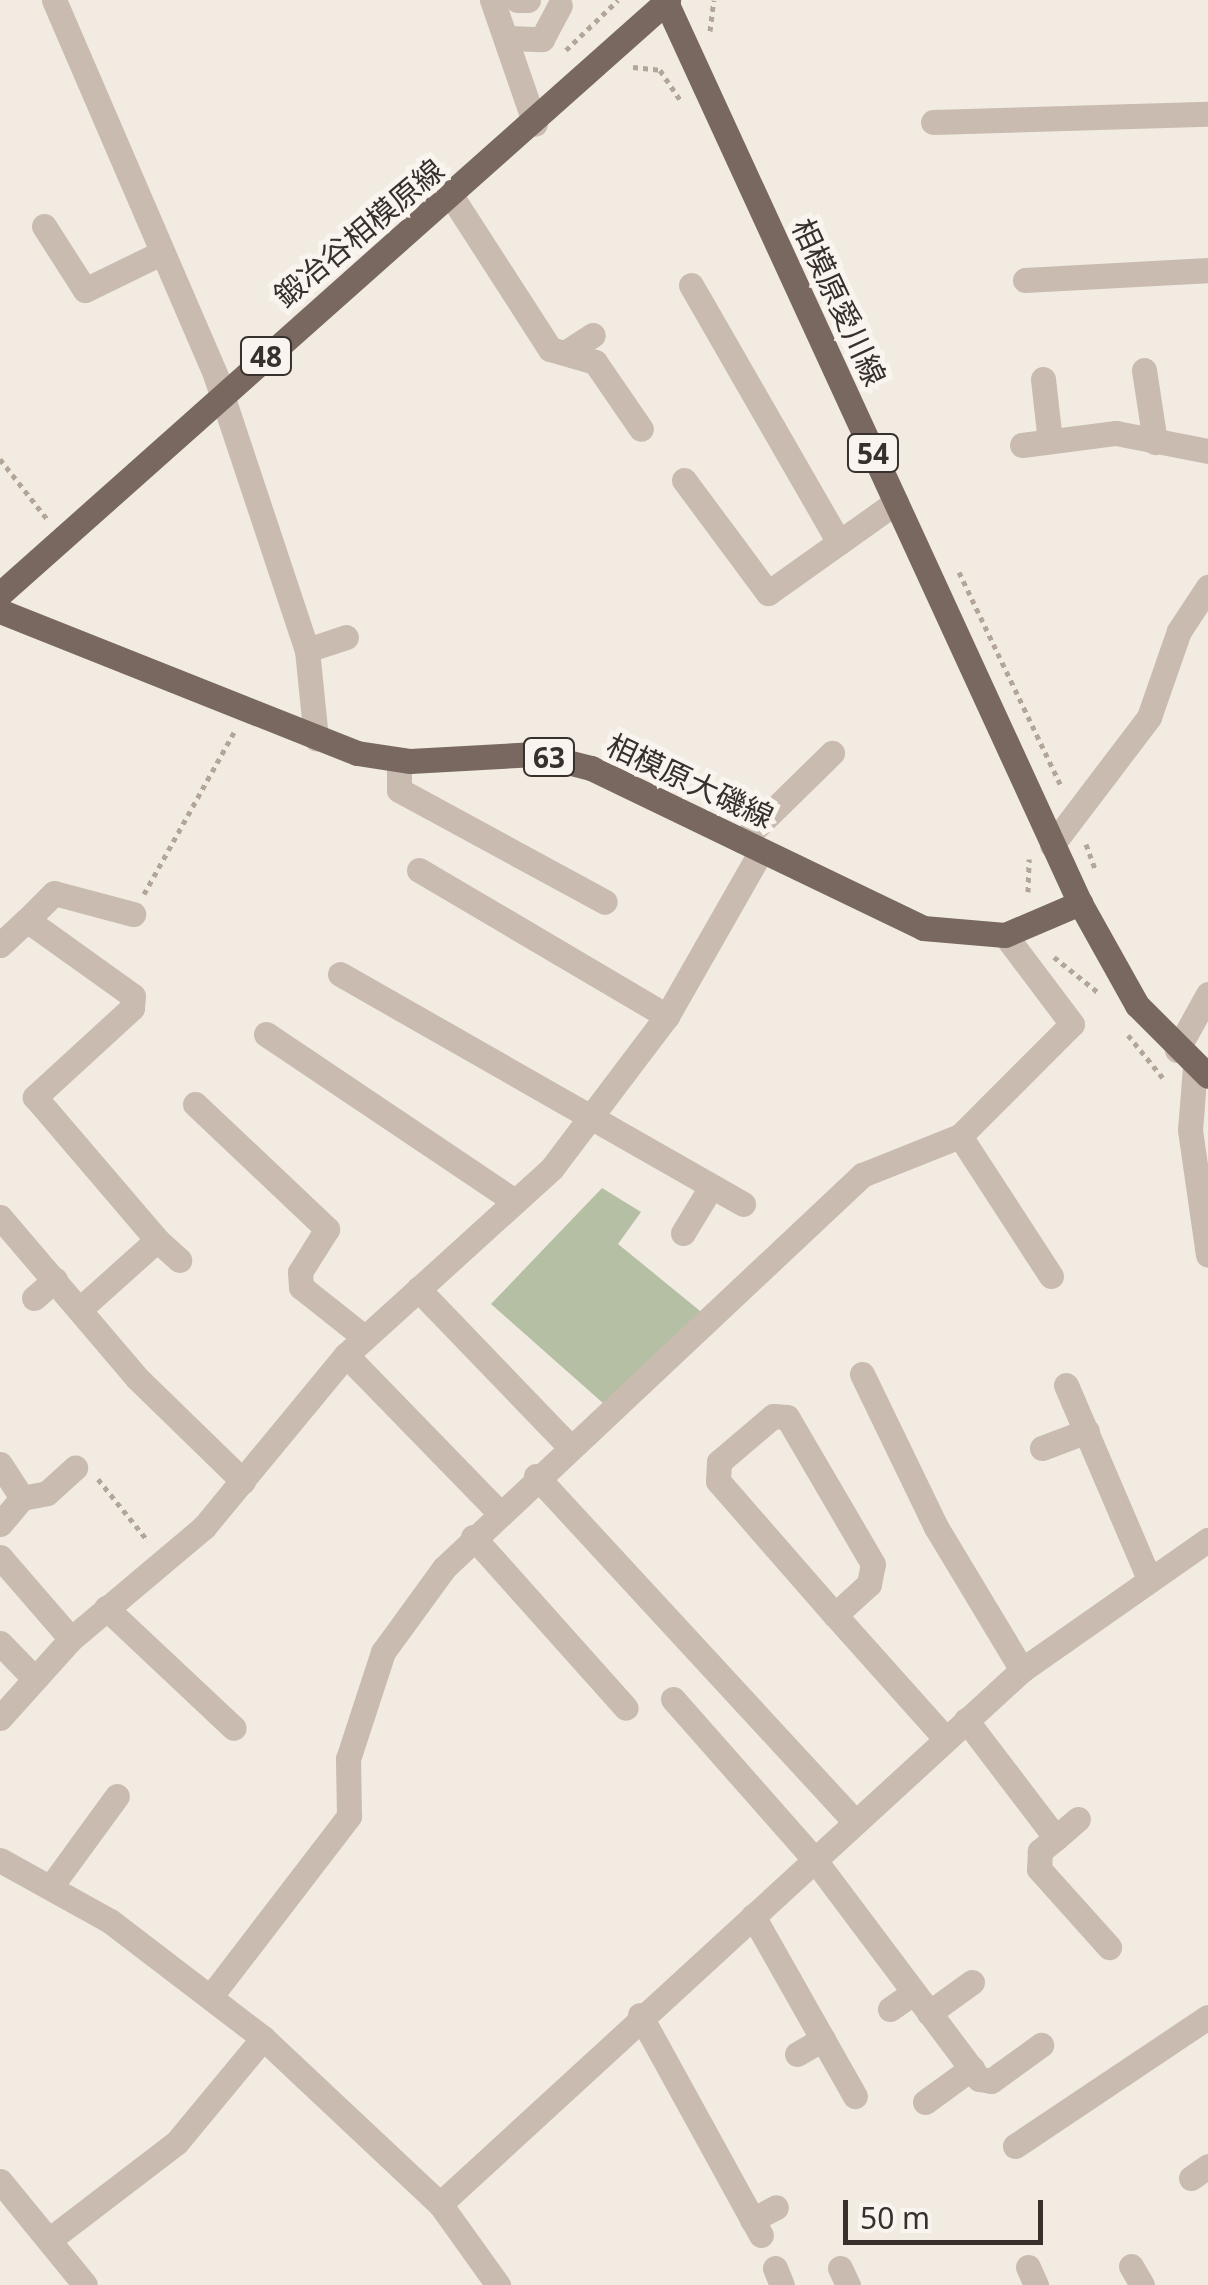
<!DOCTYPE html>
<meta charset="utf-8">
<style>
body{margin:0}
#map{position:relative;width:1208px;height:2285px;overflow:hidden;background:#f1ebe2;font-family:"Noto Sans","Noto Sans JP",sans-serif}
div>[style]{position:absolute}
.green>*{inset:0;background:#b5bfa3}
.path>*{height:5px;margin-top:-2.5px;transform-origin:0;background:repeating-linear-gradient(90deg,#b4a599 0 5px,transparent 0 10px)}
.minor>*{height:25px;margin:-12.5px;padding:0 12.5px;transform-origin:12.5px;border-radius:12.5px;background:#c9bbaf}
.major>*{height:25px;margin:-12.5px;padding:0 12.5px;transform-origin:12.5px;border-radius:12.5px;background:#78685f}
span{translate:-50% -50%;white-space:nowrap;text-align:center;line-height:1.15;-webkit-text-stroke:10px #f9f4ee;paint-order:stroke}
.shield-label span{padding:2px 8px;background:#f9f4ee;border:2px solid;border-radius:8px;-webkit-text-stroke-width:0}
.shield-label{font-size:28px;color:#38302c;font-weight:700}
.street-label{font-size:30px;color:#38302c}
.scale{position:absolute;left:843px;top:2200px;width:200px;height:45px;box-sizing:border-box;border:5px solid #38302c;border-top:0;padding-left:12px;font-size:30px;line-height:35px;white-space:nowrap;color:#38302c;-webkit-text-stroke:8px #f9f4ee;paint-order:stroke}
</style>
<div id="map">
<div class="green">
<i style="clip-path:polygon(602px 1188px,641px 1212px,618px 1244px,705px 1315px,604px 1404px,491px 1304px)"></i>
</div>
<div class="path">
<i style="left:710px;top:31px;width:31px;rotate:-83deg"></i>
<i style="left:566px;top:50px;width:72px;rotate:-43.9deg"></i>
<i style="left:633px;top:67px;width:27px;rotate:6deg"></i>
<i style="left:660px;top:70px;width:36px;rotate:56deg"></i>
<i style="left:0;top:459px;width:76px;rotate:51.9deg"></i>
<i style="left:959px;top:572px;width:239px;rotate:64.5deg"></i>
<i style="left:1086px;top:844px;width:29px;rotate:70deg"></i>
<i style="left:1028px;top:892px;width:33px;rotate:-88deg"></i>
<i style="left:144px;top:894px;width:189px;rotate:-60.9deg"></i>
<i style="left:1054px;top:957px;width:58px;rotate:38.7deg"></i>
<i style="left:1128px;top:1035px;width:55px;rotate:50.9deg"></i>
<i style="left:98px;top:1479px;width:80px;rotate:51.1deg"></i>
</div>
<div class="minor">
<i style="left:54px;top:0;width:410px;rotate:66.7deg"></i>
<i style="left:216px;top:377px;width:288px;rotate:71.6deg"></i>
<i style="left:307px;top:650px;width:89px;rotate:84.2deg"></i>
<i style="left:492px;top:0;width:131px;rotate:70.9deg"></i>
<i style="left:517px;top:0;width:11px"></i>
<i style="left:507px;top:38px;width:35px;rotate:2deg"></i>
<i style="left:542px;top:39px;width:38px;rotate:-62deg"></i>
<i style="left:933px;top:122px;width:275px;rotate:-1.7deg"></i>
<i style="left:452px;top:197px;width:181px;rotate:57.2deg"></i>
<i style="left:550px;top:349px;width:47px;rotate:16.1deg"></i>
<i style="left:595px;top:362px;width:81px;rotate:55.5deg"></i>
<i style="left:44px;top:226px;width:76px;rotate:57.4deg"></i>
<i style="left:85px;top:290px;width:85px;rotate:-26deg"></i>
<i style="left:1025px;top:280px;width:183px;rotate:-3.1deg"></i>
<i style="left:691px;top:285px;width:297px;rotate:60.1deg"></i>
<i style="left:565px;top:353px;width:33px;rotate:-33deg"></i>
<i style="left:1144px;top:370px;width:73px;rotate:81.3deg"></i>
<i style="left:1043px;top:379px;width:62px;rotate:83.6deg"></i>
<i style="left:1022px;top:445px;width:95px;rotate:-7.3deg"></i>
<i style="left:1116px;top:433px;width:94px;rotate:11.1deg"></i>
<i style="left:684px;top:480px;width:141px;rotate:53.4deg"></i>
<i style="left:768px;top:593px;width:157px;rotate:-35.4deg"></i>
<i style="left:307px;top:650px;width:41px;rotate:-18.4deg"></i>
<i style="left:399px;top:760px;width:30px;rotate:90deg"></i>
<i style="left:399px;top:790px;width:234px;rotate:28.5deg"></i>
<i style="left:742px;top:841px;width:126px;rotate:-44.4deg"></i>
<i style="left:1052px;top:845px;width:161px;rotate:-52.8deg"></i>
<i style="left:1149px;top:717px;width:91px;rotate:-70.8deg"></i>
<i style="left:1179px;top:631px;width:53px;rotate:-56.6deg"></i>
<i style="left:419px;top:870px;width:288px;rotate:30.5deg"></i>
<i style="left:27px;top:920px;width:38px;rotate:-45deg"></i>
<i style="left:54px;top:893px;width:82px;rotate:14.9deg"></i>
<i style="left:0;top:945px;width:37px;rotate:-43deg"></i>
<i style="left:27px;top:920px;width:130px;rotate:35.6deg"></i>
<i style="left:133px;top:996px;width:12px;rotate:95deg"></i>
<i style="left:132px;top:1008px;width:132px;rotate:137.5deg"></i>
<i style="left:35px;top:1097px;width:188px;rotate:49.5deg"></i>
<i style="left:157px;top:1240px;width:103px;rotate:138.1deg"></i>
<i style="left:340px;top:974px;width:464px;rotate:29.7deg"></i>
<i style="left:266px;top:1034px;width:296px;rotate:33.9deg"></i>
<i style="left:1177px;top:1050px;width:64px;rotate:-61deg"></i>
<i style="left:1195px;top:1067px;width:63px;rotate:94.5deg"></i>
<i style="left:1190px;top:1130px;width:126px;rotate:81.8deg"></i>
<i style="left:195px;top:1104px;width:182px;rotate:43.4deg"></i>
<i style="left:327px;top:1229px;width:51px;rotate:122.1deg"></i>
<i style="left:300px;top:1272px;width:15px;rotate:86deg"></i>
<i style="left:301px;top:1287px;width:80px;rotate:38.4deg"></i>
<i style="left:960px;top:1136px;width:167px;rotate:57deg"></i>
<i style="left:0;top:1217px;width:211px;rotate:49.6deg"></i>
<i style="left:137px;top:1378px;width:148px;rotate:44.2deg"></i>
<i style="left:683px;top:1233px;width:54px;rotate:-58.7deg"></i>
<i style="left:157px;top:1240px;width:30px;rotate:42deg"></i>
<i style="left:418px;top:1289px;width:216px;rotate:46.1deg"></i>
<i style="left:34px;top:1298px;width:28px;rotate:-41deg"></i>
<i style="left:346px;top:1355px;width:215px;rotate:45.8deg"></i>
<i style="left:862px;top:1374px;width:170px;rotate:64.2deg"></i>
<i style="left:936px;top:1527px;width:167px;rotate:59deg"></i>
<i style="left:1066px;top:1385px;width:206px;rotate:66.8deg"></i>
<i style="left:1042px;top:1448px;width:48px;rotate:-20.7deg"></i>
<i style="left:0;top:1464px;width:40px;rotate:57.1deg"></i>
<i style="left:22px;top:1498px;width:34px;rotate:130deg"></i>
<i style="left:536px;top:1476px;width:469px;rotate:47.3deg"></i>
<i style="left:22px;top:1498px;width:25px;rotate:-11deg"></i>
<i style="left:47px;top:1493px;width:38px;rotate:-42deg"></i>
<i style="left:473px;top:1537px;width:229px;rotate:48.2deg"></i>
<i style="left:0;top:1557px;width:108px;rotate:49.1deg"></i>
<i style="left:106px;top:1608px;width:175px;rotate:43.2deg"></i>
<i style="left:835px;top:1615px;width:46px;rotate:-42.4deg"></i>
<i style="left:869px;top:1584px;width:20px;rotate:-79deg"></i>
<i style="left:873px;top:1564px;width:170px;rotate:-120.3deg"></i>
<i style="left:787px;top:1417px;width:14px;rotate:-176deg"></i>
<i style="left:773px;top:1416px;width:71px;rotate:139.6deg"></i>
<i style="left:719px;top:1462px;width:19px;rotate:93deg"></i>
<i style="left:718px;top:1481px;width:178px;rotate:48.9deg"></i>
<i style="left:835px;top:1615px;width:165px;rotate:48.2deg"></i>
<i style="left:0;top:1643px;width:47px;rotate:45.9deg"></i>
<i style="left:673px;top:1699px;width:213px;rotate:48.6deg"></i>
<i style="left:814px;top:1859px;width:275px;rotate:53.1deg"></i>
<i style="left:979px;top:2079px;width:12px;rotate:9deg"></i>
<i style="left:991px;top:2081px;width:62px;rotate:-35.8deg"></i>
<i style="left:0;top:1718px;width:106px;rotate:-48.1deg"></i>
<i style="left:71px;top:1639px;width:174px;rotate:-40.1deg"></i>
<i style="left:204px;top:1527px;width:223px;rotate:-50.5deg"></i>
<i style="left:346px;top:1355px;width:278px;rotate:-42.2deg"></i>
<i style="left:552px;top:1168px;width:191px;rotate:-52.9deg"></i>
<i style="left:667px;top:1016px;width:190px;rotate:-60.3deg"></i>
<i style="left:966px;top:1720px;width:148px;rotate:52.7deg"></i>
<i style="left:1056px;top:1838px;width:21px;rotate:141deg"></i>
<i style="left:1040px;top:1851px;width:18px;rotate:93deg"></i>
<i style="left:1039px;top:1869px;width:105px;rotate:48.1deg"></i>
<i style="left:1056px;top:1838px;width:29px;rotate:-41deg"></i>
<i style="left:0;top:1860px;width:126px;rotate:29deg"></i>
<i style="left:110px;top:1921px;width:193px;rotate:37.4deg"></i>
<i style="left:263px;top:2038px;width:243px;rotate:43.2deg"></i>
<i style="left:440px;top:2204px;width:100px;rotate:54.4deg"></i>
<i style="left:52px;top:1885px;width:110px;rotate:-53.9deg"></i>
<i style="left:753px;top:1916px;width:207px;rotate:60.5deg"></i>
<i style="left:211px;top:1996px;width:227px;rotate:-52.5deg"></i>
<i style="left:349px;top:1816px;width:57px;rotate:-91deg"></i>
<i style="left:348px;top:1759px;width:113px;rotate:-71.9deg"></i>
<i style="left:383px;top:1652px;width:104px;rotate:-54deg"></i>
<i style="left:444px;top:1568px;width:574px;rotate:-43.23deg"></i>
<i style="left:862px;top:1175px;width:105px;rotate:-21.7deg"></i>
<i style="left:960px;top:1136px;width:158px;rotate:-45deg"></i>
<i style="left:1072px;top:1024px;width:111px;rotate:-127deg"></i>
<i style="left:890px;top:2009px;width:28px;rotate:-35deg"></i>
<i style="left:929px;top:2013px;width:53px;rotate:-35.8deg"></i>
<i style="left:640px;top:2015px;width:251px;rotate:61.2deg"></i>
<i style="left:797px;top:2054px;width:30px;rotate:-30deg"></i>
<i style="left:925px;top:2102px;width:58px;rotate:-35.9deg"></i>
<i style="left:1015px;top:2146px;width:232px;rotate:-33.8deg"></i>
<i style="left:1191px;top:2178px;width:21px;rotate:-35deg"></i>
<i style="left:0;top:2181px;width:134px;rotate:50.7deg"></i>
<i style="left:440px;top:2204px;width:790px;rotate:-42.54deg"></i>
<i style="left:1022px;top:1670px;width:227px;rotate:-35deg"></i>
<i style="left:752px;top:2220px;width:27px;rotate:-28deg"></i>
<i style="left:49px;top:2240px;width:161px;rotate:-37.4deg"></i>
<i style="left:177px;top:2142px;width:135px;rotate:-50.4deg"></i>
<i style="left:1131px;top:2266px;width:22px;rotate:60deg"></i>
<i style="left:1028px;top:2267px;width:20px;rotate:66deg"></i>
<i style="left:775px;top:2268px;width:18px;rotate:68deg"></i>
<i style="left:840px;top:2268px;width:19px;rotate:65deg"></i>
</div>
<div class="major">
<i style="left:665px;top:0;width:994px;rotate:65.32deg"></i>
<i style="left:1080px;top:903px;width:117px;rotate:60.8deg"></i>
<i style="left:1137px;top:1005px;width:100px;rotate:45deg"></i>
<i style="left:0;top:594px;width:894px;rotate:-41.64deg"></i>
<i style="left:0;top:611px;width:384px;rotate:21.7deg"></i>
<i style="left:357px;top:753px;width:54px;rotate:8.6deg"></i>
<i style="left:410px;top:761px;width:126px;rotate:-3.2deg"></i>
<i style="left:536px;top:754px;width:57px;rotate:14.3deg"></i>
<i style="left:591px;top:768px;width:369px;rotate:25.7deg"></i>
<i style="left:923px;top:928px;width:82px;rotate:4.9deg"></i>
<i style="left:1005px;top:935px;width:82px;rotate:-23.1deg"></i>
</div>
<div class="shield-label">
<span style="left:266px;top:356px">48</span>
<span style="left:873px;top:453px">54</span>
<span style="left:549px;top:757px">63</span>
</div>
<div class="street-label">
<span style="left:359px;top:233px;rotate:-40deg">鍛冶谷相模原線</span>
<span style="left:839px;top:302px;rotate:65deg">相模原愛川線</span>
<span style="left:690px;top:781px;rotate:25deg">相模原大磯線</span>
</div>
<div class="scale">50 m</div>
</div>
